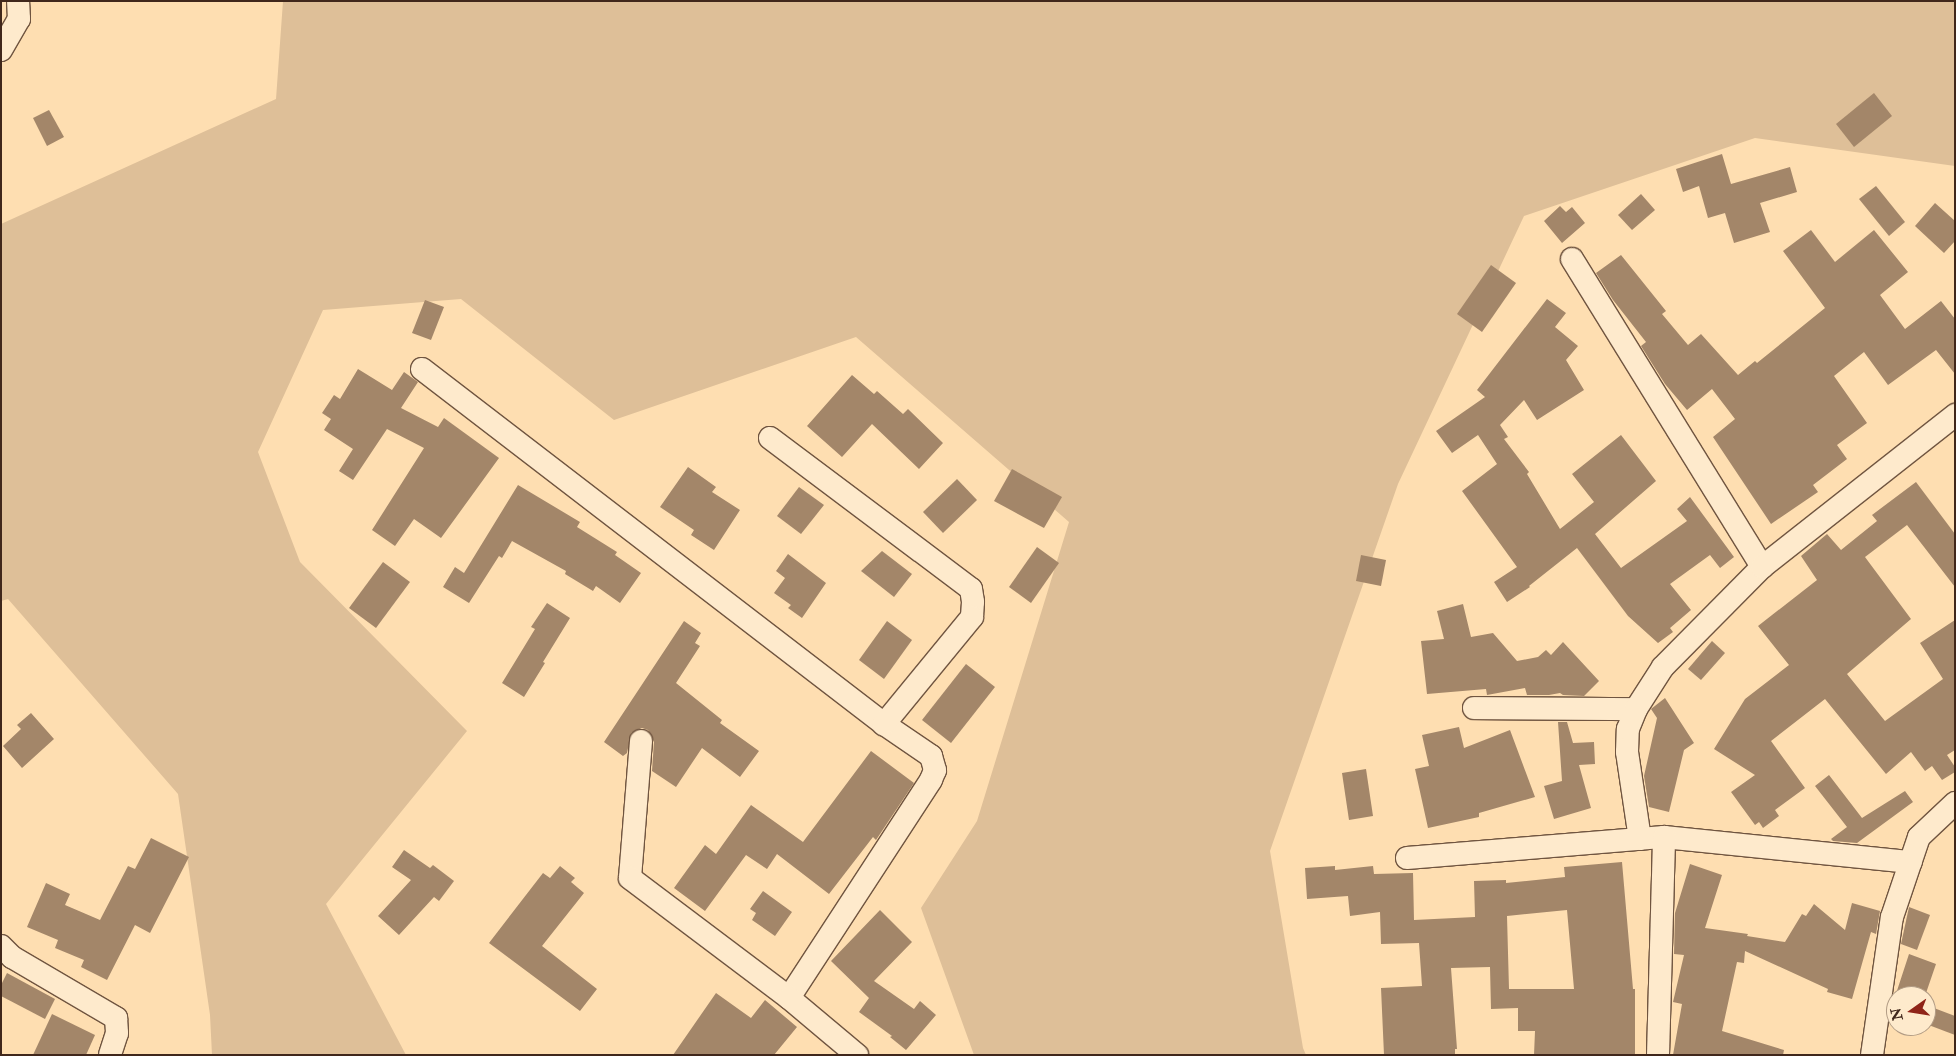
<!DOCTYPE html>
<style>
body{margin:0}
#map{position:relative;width:1956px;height:1056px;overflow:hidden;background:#fedeb1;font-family:"IM FELL Double Pica",serif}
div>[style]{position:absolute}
.green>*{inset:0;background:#debf98}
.building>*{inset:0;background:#a38669}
.roads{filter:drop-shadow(1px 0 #705540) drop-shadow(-1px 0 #705540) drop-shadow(0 1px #705540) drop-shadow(0 -1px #705540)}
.minor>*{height:22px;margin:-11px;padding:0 11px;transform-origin:11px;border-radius:11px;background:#feeacc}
span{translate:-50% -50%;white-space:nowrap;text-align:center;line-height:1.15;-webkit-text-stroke:5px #feeacc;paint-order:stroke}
.frame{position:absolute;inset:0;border:2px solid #40271b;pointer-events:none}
.north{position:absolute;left:1886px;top:986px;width:50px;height:50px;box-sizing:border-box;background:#feeacc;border:1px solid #b29c85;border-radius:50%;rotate:257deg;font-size:14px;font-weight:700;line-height:20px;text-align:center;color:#40271b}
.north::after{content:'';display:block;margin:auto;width:18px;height:22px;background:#8f2418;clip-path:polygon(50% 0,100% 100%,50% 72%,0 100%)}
</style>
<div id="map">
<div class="green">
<i style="clip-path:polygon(283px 1px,1955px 1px,1955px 166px,1755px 138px,1524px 216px,1398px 484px,1270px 851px,1303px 1048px,1306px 1055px,974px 1055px,921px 908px,977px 821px,1069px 522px,856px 337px,614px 420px,461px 299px,323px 310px,258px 452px,300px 562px,467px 731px,326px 904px,406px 1055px,212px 1055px,210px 1015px,178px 794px,8px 599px,1px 601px,1px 224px,276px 99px)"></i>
</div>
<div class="building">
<i style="clip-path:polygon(1874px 93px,1892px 116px,1854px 147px,1836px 124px)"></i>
<i style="clip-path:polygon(49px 110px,64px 137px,47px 146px,33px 118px)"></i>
<i style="clip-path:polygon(1722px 154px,1731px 184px,1790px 167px,1797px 192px,1760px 203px,1770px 232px,1734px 243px,1725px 213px,1708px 218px,1699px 186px,1683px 192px,1676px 169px)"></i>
<i style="clip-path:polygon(1876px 186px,1905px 222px,1889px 236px,1859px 199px)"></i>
<i style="clip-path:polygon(1641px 194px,1655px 210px,1632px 230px,1618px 215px)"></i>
<i style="clip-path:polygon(1935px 203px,1955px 221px,1955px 241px,1944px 253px,1915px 226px)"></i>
<i style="clip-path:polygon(1560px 206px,1566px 212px,1572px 207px,1585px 223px,1562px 243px,1544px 221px)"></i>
<i style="clip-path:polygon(1811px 230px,1835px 262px,1874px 230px,1908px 272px,1880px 295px,1905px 329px,1941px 301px,1955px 319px,1955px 374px,1936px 350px,1888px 385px,1864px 352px,1834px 376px,1867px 423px,1837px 445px,1847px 459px,1813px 485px,1818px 492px,1771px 524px,1713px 437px,1735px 419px,1712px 389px,1687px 410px,1665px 384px,1641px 346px,1646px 342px,1613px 300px,1596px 273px,1621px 255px,1666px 311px,1662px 314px,1688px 345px,1701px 334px,1738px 375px,1755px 361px,1757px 363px,1825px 308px,1783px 251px)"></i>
<i style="clip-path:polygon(1491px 265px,1516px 283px,1482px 332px,1457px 314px)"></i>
<i style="clip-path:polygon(1547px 299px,1566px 313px,1555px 327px,1578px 346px,1566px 360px,1584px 390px,1537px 420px,1524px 400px,1500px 425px,1508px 437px,1504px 439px,1529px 472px,1527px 474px,1560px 529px,1594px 502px,1572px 474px,1621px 435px,1656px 481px,1595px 534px,1621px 568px,1687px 521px,1677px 509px,1690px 497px,1734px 557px,1720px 568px,1710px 555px,1670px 584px,1691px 610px,1670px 628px,1673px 632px,1658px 643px,1628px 616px,1577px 548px,1529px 586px,1530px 587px,1507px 602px,1494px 582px,1517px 567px,1462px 491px,1497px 464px,1478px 435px,1452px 453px,1436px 431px,1485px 397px,1477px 390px)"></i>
<i style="clip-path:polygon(425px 300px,444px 307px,431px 340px,412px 333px)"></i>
<i style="clip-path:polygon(358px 369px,392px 390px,404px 372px,418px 382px,401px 408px,438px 427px,444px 418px,499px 458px,441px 538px,414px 519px,395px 546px,372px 530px,424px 448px,387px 429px,353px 480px,339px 471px,353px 449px,324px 430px,331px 419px,322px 413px,334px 395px,340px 399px)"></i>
<i style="clip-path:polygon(852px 375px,874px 394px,877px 391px,903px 414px,908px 409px,943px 443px,919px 469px,872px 424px,842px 457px,807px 426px)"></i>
<i style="clip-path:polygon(688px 467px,716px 487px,712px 492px,740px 510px,714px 550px,691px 535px,694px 530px,660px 507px)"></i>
<i style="clip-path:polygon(1012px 469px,1062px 497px,1044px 528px,994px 501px)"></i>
<i style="clip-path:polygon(957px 479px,977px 500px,943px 533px,923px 512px)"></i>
<i style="clip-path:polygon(1916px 482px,1955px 534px,1955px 587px,1907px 525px,1865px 557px,1911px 619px,1847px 674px,1885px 721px,1943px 679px,1920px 643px,1955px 620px,1955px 750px,1947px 755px,1955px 767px,1955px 772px,1942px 780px,1932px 766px,1925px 771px,1911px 752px,1886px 774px,1825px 699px,1771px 741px,1805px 788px,1775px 810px,1779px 816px,1763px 828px,1759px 822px,1755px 825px,1731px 792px,1755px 775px,1714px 749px,1745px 699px,1789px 665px,1758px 626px,1817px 580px,1801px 556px,1827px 534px,1841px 550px,1877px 521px,1872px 515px)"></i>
<i style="clip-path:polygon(518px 485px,580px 522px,577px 527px,617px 552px,615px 555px,641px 573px,620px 603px,596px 586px,593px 591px,565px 574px,566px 571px,512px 541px,502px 558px,499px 556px,469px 603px,443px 587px,455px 567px,464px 573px)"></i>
<i style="clip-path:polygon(799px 487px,824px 505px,801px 534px,777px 516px)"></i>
<i style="clip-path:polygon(1037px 547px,1059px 563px,1031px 603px,1009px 587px)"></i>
<i style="clip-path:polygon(882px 551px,912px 574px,894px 597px,861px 571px)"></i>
<i style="clip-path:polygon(788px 554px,826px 583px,802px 618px,788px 608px,791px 605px,774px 593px,785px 578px,776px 571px)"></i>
<i style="clip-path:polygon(1361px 555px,1386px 560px,1381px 586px,1356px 581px)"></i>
<i style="clip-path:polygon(383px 562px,410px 582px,376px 628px,349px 608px)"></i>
<i style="clip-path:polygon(547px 603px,570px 618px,543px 662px,545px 663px,524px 697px,502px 683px,535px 629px,531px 627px)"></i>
<i style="clip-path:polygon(1463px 604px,1471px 637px,1493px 633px,1517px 661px,1538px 657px,1546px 650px,1551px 655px,1563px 642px,1599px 681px,1584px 696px,1563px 695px,1560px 693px,1549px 695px,1527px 695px,1525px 688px,1487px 695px,1486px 689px,1427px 694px,1421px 641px,1444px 639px,1437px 611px)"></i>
<i style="clip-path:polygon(684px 621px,701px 633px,695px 643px,700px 646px,676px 683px,722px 720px,720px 723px,759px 751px,740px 777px,702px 748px,676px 787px,652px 771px,654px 742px,648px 730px,642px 728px,631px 733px,627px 753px,623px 756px,604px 742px)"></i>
<i style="clip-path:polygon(887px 621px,912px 640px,884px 679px,859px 660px)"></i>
<i style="clip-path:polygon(1712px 641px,1725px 653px,1701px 680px,1688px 669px)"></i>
<i style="clip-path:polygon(966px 664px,995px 687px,951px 743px,922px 720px)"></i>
<i style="clip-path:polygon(1665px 698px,1694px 743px,1684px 750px,1669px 812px,1649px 807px,1644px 776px,1657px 718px,1651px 709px)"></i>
<i style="clip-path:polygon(31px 713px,54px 739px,22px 768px,3px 746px,21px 729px,17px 725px)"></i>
<i style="clip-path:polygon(1558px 722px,1567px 722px,1573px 743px,1594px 742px,1595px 764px,1579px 765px,1591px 808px,1554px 819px,1544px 786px,1562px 781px)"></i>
<i style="clip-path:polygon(1459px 727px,1464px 748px,1510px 730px,1535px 797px,1479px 813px,1479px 817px,1428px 828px,1415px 769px,1429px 766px,1422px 735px)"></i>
<i style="clip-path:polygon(871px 751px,914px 783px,876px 840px,873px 837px,829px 894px,777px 854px,767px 869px,746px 855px,705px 911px,674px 888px,705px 845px,716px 854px,751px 805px,803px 842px)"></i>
<i style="clip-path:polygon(1366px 769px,1373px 816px,1349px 820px,1342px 773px)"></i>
<i style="clip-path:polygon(1829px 775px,1862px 818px,1905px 791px,1913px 802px,1857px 843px,1833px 841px,1831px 839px,1847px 827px,1815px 786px)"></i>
<i style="clip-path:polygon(151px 838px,189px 857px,150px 933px,135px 925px,107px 980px,81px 967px,84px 960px,55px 948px,58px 940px,27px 927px,46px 883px,70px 894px,65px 905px,100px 920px,128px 866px,135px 869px)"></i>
<i style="clip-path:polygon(404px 850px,430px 868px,433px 865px,454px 881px,439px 901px,434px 897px,399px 935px,378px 916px,411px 880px,392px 867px)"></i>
<i style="clip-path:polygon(evenodd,1622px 862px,1633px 989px,1635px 989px,1635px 1055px,1534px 1055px,1535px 1031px,1518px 1031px,1518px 1008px,1491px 1009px,1490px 967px,1451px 968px,1457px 1049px,1455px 1049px,1455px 1055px,1384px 1055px,1381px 988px,1422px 986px,1419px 943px,1381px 944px,1380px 912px,1350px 916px,1348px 896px,1307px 899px,1305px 868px,1335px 866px,1335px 870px,1373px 866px,1374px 874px,1413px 873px,1414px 920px,1475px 917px,1474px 881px,1506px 880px,1506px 883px,1565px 877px,1564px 867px,1622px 862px,1567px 910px,1574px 989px,1509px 989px,1507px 916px,1567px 910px)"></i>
<i style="clip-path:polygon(1690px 864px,1722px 875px,1705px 928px,1748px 934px,1747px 936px,1785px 942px,1802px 914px,1806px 916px,1814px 904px,1845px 930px,1852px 903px,1880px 911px,1876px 934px,1871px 932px,1852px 999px,1827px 992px,1828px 989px,1745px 951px,1744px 963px,1737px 962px,1722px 1031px,1784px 1050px,1783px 1055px,1673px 1055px,1682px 1004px,1673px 1002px,1684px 955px,1674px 954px,1675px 913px)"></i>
<i style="clip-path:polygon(560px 866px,575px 878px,571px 882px,584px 893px,542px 946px,597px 989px,580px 1011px,489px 943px,543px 873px,550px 878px)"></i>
<i style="clip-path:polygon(763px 891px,792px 912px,775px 936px,752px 920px,756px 913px,750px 909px)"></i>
<i style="clip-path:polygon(1909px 907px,1930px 915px,1917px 950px,1901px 944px)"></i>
<i style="clip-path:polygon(880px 910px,912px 942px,874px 981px,914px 1009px,920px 1001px,936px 1015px,906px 1050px,890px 1037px,892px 1036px,859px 1012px,869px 998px,831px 961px)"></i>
<i style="clip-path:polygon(1909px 954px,1936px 964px,1925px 996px,1896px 996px,1896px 1007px,1892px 1006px)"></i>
<i style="clip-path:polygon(7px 973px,55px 999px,45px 1019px,1px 996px,1px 985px)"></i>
<i style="clip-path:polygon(716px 993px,751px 1018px,765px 1000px,797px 1027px,774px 1055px,673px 1055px)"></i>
<i style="clip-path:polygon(1926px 1005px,1955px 1016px,1955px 1035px,1926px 1024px)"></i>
<i style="clip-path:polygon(52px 1014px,95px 1035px,86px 1055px,33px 1055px)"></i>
</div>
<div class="roads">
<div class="minor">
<i style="left:1px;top:50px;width:36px;rotate:-60deg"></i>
<i style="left:19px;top:19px;width:18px;rotate:-93deg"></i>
<i style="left:1572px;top:259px;width:362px;rotate:58.3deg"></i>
<i style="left:422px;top:369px;width:583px;rotate:37.54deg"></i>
<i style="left:884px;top:724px;width:57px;rotate:34.2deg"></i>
<i style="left:931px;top:756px;width:15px;rotate:74deg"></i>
<i style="left:935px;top:770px;width:11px;rotate:112deg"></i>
<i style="left:931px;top:780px;width:260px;rotate:123.1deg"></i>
<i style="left:770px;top:438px;width:251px;rotate:36.9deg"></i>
<i style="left:971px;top:589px;width:13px;rotate:81deg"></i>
<i style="left:973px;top:602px;width:15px;rotate:94deg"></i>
<i style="left:972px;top:617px;width:139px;rotate:129.4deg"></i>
<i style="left:1474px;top:708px;width:162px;rotate:0.4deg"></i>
<i style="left:641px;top:741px;width:137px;rotate:94.6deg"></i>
<i style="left:630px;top:878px;width:199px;rotate:37deg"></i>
<i style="left:789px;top:998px;width:89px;rotate:40deg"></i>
<i style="left:1640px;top:839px;width:88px;rotate:-98.5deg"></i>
<i style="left:1627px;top:752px;width:23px;rotate:-88deg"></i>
<i style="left:1628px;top:729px;width:22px;rotate:-68deg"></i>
<i style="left:1636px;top:709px;width:50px;rotate:-57.3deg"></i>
<i style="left:1663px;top:667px;width:141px;rotate:-45.3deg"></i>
<i style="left:1762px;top:567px;width:246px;rotate:-38.2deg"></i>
<i style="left:1407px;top:858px;width:258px;rotate:-4.7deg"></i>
<i style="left:1664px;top:837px;width:248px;rotate:5.8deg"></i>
<i style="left:1px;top:946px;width:16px;rotate:45deg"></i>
<i style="left:12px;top:957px;width:121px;rotate:30.4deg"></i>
<i style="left:116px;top:1018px;width:15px;rotate:86deg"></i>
<i style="left:117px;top:1033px;width:23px;rotate:108deg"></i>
<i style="left:1658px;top:1055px;width:218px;rotate:-88.4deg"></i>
<i style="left:1872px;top:1055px;width:139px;rotate:-81.8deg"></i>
<i style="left:1892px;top:917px;width:84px;rotate:-71.4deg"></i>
<i style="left:1919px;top:837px;width:50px;rotate:-43.4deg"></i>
</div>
</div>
<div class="frame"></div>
<div class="north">N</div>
</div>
